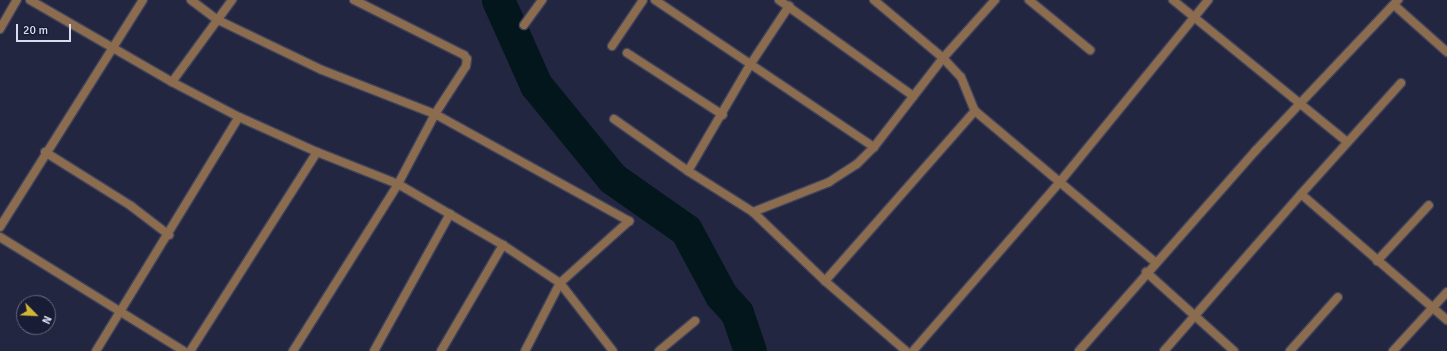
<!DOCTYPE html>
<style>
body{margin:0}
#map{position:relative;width:1447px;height:351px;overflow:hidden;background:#232640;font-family:Signika,sans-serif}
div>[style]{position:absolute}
.river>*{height:33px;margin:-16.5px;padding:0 16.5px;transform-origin:16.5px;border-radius:16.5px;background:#03161c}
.roads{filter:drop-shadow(1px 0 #40435c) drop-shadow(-1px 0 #40435c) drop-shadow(0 1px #40435c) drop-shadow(0 -1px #40435c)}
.minor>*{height:8px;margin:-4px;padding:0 4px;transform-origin:4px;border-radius:4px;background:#8c6c4e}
.tertiary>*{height:8px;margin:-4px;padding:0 4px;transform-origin:4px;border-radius:4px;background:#8c6c4e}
span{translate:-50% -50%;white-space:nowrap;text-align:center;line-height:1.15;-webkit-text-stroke:4px #191c35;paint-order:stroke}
.north{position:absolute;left:16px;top:295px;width:40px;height:40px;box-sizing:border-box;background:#191c35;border:1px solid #66697f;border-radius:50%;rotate:114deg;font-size:11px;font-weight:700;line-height:16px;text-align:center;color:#daddee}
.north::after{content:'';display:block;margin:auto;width:14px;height:18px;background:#d2b736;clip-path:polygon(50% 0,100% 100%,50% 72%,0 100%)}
.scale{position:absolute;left:16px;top:24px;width:55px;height:18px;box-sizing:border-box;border:2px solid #daddee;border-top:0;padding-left:5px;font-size:12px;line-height:14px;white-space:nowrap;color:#daddee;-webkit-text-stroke:3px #191c35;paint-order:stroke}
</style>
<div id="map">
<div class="river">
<i style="left:498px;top:0;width:93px;rotate:65.9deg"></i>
<i style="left:536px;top:85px;width:120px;rotate:50.7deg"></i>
<i style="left:612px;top:178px;width:90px;rotate:35.1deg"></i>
<i style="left:686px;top:230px;width:74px;rotate:61.7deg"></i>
<i style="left:721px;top:295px;width:24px;rotate:48deg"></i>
<i style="left:737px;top:313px;width:40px;rotate:71.1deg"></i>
</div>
<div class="roads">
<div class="minor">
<i style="left:30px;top:0;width:164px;rotate:30deg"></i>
<i style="left:172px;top:82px;width:76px;rotate:27.6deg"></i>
<i style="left:239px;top:117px;width:85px;rotate:24.2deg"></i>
<i style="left:317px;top:152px;width:236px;rotate:122.5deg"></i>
<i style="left:191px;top:0;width:34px;rotate:37deg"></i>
<i style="left:218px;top:20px;width:115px;rotate:25.7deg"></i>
<i style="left:322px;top:70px;width:121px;rotate:21.3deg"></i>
<i style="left:435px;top:114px;width:222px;rotate:28.9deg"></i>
<i style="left:629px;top:221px;width:93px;rotate:138.1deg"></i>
<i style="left:560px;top:283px;width:76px;rotate:117.2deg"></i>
<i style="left:655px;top:0;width:264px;rotate:33.9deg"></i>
<i style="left:779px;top:0;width:165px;rotate:35.6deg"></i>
<i style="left:874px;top:0;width:90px;rotate:40deg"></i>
<i style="left:943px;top:58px;width:26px;rotate:47deg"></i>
<i style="left:961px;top:77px;width:37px;rotate:68deg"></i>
<i style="left:975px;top:111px;width:235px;rotate:40deg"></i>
<i style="left:1029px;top:0;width:79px;rotate:39.3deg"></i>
<i style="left:1173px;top:0;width:225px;rotate:39.2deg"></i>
<i style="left:1394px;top:5px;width:71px;rotate:41.6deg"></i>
<i style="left:524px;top:25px;width:31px;rotate:-54deg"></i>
<i style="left:0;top:29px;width:34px;rotate:-60deg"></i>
<i style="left:612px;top:46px;width:55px;rotate:-56deg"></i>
<i style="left:627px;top:53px;width:114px;rotate:32.9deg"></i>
<i style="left:172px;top:82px;width:102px;rotate:-53.8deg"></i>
<i style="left:1401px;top:83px;width:149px;rotate:132deg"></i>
<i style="left:1301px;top:194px;width:193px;rotate:40.8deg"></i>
<i style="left:614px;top:119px;width:90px;rotate:35.1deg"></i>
<i style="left:688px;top:171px;width:77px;rotate:32.2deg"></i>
<i style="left:753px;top:212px;width:100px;rotate:43.8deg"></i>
<i style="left:825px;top:281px;width:107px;rotate:40.8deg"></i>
<i style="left:45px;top:152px;width:102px;rotate:32.1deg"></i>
<i style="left:131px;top:206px;width:48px;rotate:37.3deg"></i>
<i style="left:317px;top:152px;width:87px;rotate:21.6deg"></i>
<i style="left:398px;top:184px;width:79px;rotate:-62.1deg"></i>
<i style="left:435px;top:114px;width:57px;rotate:-57.1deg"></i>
<i style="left:466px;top:66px;width:7px;rotate:-82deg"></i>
<i style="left:467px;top:59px;width:5px;rotate:-127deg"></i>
<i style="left:464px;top:55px;width:123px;rotate:-153.4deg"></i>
<i style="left:688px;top:171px;width:123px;rotate:-59.7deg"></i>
<i style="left:750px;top:65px;width:71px;rotate:-56.5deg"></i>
<i style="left:753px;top:212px;width:82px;rotate:-21.5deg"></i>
<i style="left:829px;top:182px;width:33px;rotate:-33deg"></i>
<i style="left:857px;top:164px;width:24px;rotate:-45deg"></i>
<i style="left:874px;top:147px;width:113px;rotate:-52.2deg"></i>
<i style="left:943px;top:58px;width:78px;rotate:-48.1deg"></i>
<i style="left:0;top:227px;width:268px;rotate:-57.8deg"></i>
<i style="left:0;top:237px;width:216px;rotate:31.8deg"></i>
<i style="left:1377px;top:261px;width:76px;rotate:-47.1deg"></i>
<i style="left:1146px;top:272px;width:118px;rotate:41.9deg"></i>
<i style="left:825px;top:281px;width:227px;rotate:-48.6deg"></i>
<i style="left:96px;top:351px;width:274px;rotate:-58.6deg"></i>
<i style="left:293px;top:351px;width:197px;rotate:-57.8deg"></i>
<i style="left:398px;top:184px;width:121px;rotate:30.2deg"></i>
<i style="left:503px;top:245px;width:69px;rotate:33.7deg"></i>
<i style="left:560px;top:283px;width:86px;rotate:52.1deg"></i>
<i style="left:374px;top:351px;width:157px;rotate:-61deg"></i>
<i style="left:441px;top:351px;width:123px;rotate:-59.7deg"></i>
<i style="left:659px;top:351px;width:47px;rotate:-39.8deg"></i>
<i style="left:913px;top:351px;width:223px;rotate:-49deg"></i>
<i style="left:1059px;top:183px;width:236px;rotate:-50.8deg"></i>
<i style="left:1164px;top:351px;width:208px;rotate:-48.9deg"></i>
<i style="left:1290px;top:351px;width:72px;rotate:-48.4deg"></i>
<i style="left:1393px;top:351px;width:80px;rotate:-47.5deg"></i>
</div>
<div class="tertiary">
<i style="left:1079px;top:351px;width:268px;rotate:-48.6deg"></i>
<i style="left:1256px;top:150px;width:207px;rotate:-46.6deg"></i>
</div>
</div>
<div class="north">N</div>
<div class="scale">20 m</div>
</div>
